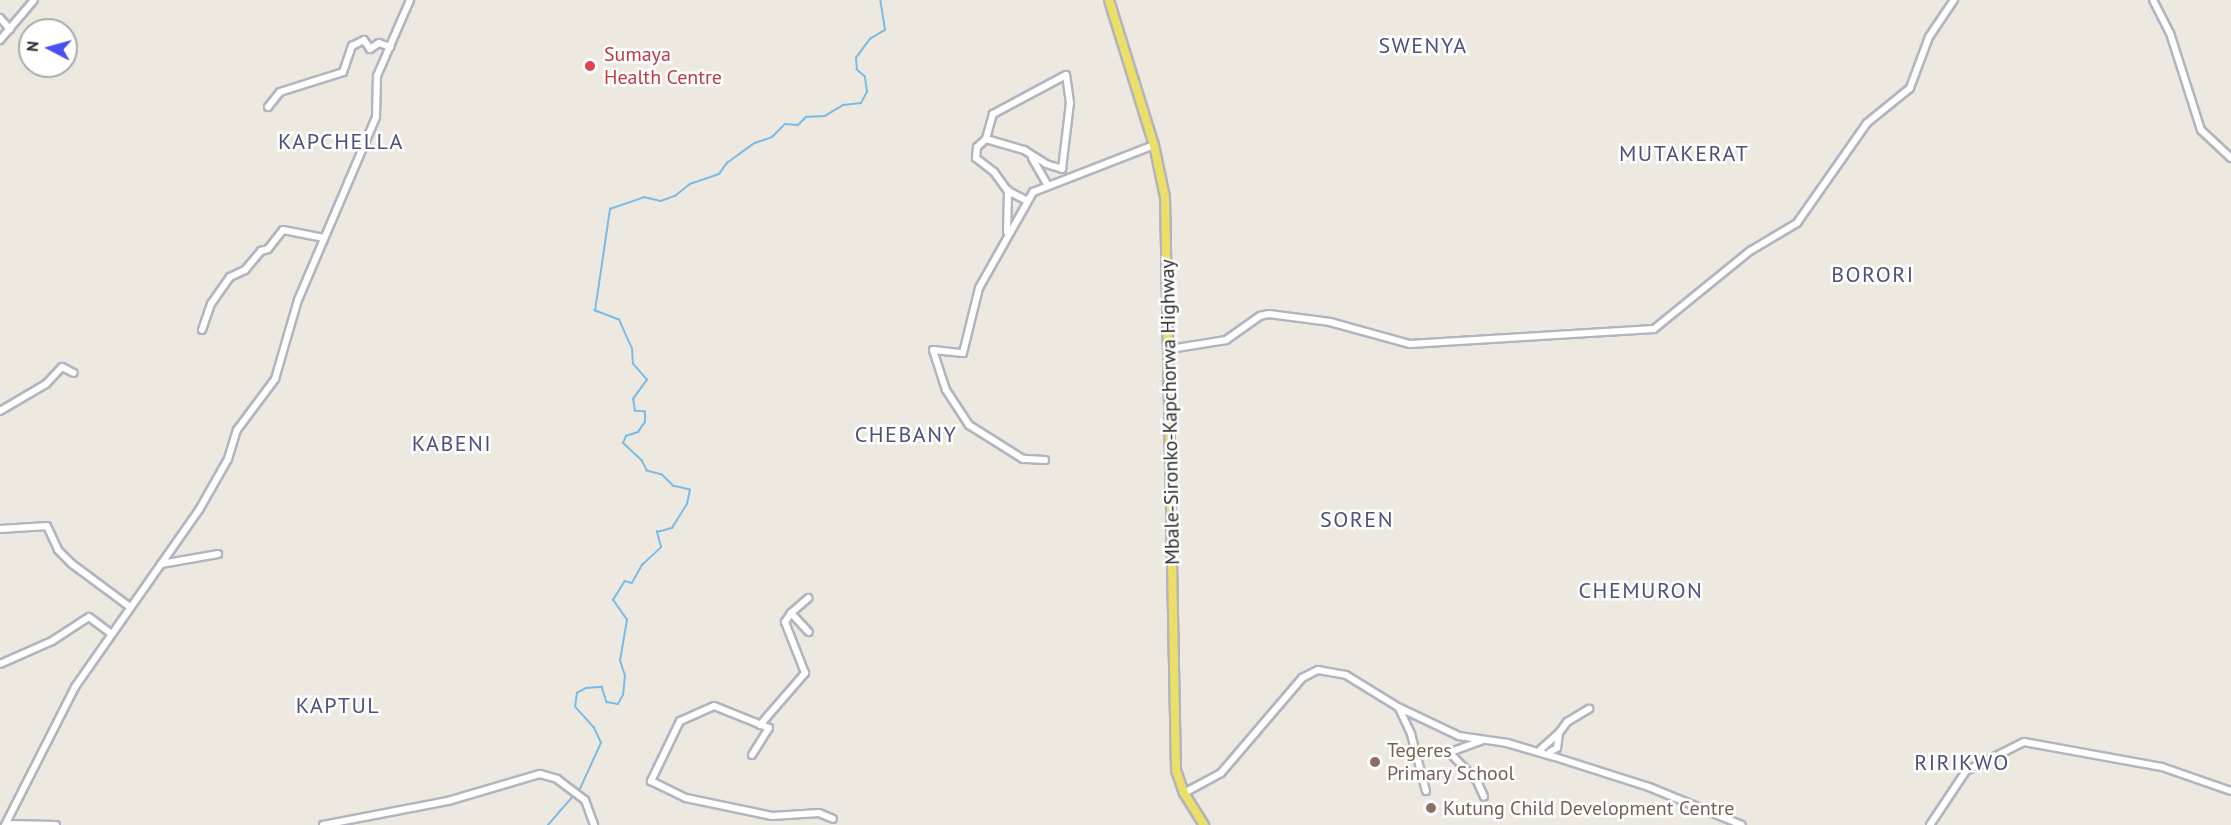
<!DOCTYPE html>
<style>
body{margin:0}
#map{position:relative;width:2231px;height:825px;overflow:hidden;background:#ede9e0;font-family:"PT Sans",sans-serif}
div>[style]{position:absolute}
.stream>*{height:1.5px;margin:-0.75px;padding:0 0.75px;transform-origin:0.75px;border-radius:0.75px;background:#78bcea}
.roads{filter:drop-shadow(2px 0 #b3b4bf) drop-shadow(-2px 0 #b3b4bf) drop-shadow(0 2px #b3b4bf) drop-shadow(0 -2px #b3b4bf)}
.minor>*{height:6px;margin:-3px;padding:0 3px;transform-origin:3px;border-radius:3px;background:#fff}
.major>*{height:8px;margin:-4px;padding:0 4px;transform-origin:4px;border-radius:4px;background:#ebdf67}
.dots>*{width:16px;height:16px;translate:-50% -50%;box-sizing:border-box;border:3px solid #fff;border-radius:50%}
span{translate:-50% -50%;white-space:nowrap;text-align:center;line-height:1.15;-webkit-text-stroke:5px #fff;paint-order:stroke}
.health-label{font-size:20px;color:#be3a42}
.left{translate:0 -50%;text-align:left}
.street-label{font-size:20px;color:#2d2d2d}
.education-label{font-size:20px;color:#785e54}
.quarter-label{font-size:22px;color:#4e507c;letter-spacing:1.5px}
.north{position:absolute;left:18px;top:18px;width:60px;height:60px;box-sizing:border-box;background:#fff;border:2px solid #ababab;border-radius:50%;rotate:276deg;font-size:16px;font-weight:700;line-height:24px;text-align:center;color:#2d2d2d}
.north::after{content:'';display:block;margin:auto;width:21px;height:27px;background:#4850f2;clip-path:polygon(50% 0,100% 100%,50% 72%,0 100%)}
</style>
<div id="map">
<div class="stream">
<i style="left:579px;top:791px;width:53px;rotate:-65.4deg"></i>
<i style="left:601px;top:743px;width:17px;rotate:-115deg"></i>
<i style="left:594px;top:728px;width:28px;rotate:-132deg"></i>
<i style="left:575px;top:707px;width:14px;rotate:-82deg"></i>
<i style="left:577px;top:693px;width:10px;rotate:-29deg"></i>
<i style="left:586px;top:688px;width:16px;rotate:-4deg"></i>
<i style="left:602px;top:687px;width:16px;rotate:72deg"></i>
<i style="left:607px;top:702px;width:11px;rotate:10deg"></i>
<i style="left:618px;top:704px;width:10px;rotate:-61deg"></i>
<i style="left:623px;top:695px;width:19px;rotate:-84deg"></i>
<i style="left:625px;top:676px;width:16px;rotate:-108deg"></i>
<i style="left:620px;top:661px;width:42px;rotate:-80.3deg"></i>
<i style="left:627px;top:620px;width:24px;rotate:-125deg"></i>
<i style="left:613px;top:600px;width:22px;rotate:-58deg"></i>
<i style="left:625px;top:581px;width:7px;rotate:16deg"></i>
<i style="left:632px;top:583px;width:21px;rotate:-61deg"></i>
<i style="left:642px;top:565px;width:26px;rotate:-43deg"></i>
<i style="left:661px;top:547px;width:16px;rotate:-105deg"></i>
<i style="left:657px;top:532px;width:16px;rotate:-15deg"></i>
<i style="left:672px;top:528px;width:28px;rotate:-58deg"></i>
<i style="left:687px;top:504px;width:14px;rotate:-78deg"></i>
<i style="left:690px;top:490px;width:17px;rotate:-167deg"></i>
<i style="left:673px;top:486px;width:16px;rotate:-135deg"></i>
<i style="left:662px;top:475px;width:16px;rotate:-165deg"></i>
<i style="left:647px;top:471px;width:11px;rotate:-117deg"></i>
<i style="left:642px;top:461px;width:26px;rotate:-137deg"></i>
<i style="left:623px;top:443px;width:8px;rotate:-67deg"></i>
<i style="left:626px;top:436px;width:13px;rotate:-18deg"></i>
<i style="left:638px;top:432px;width:12px;rotate:-55deg"></i>
<i style="left:645px;top:422px;width:10px;rotate:-90deg"></i>
<i style="left:645px;top:412px;width:10px;rotate:-174deg"></i>
<i style="left:635px;top:411px;width:12px;rotate:-99deg"></i>
<i style="left:633px;top:399px;width:24px;rotate:-54deg"></i>
<i style="left:647px;top:380px;width:21px;rotate:-131deg"></i>
<i style="left:633px;top:364px;width:15px;rotate:-94deg"></i>
<i style="left:632px;top:349px;width:32px;rotate:-114deg"></i>
<i style="left:619px;top:320px;width:26px;rotate:-159deg"></i>
<i style="left:595px;top:311px;width:103px;rotate:-81.6deg"></i>
<i style="left:610px;top:209px;width:36px;rotate:-19deg"></i>
<i style="left:644px;top:197px;width:17px;rotate:13deg"></i>
<i style="left:661px;top:201px;width:15px;rotate:-20deg"></i>
<i style="left:675px;top:196px;width:19px;rotate:-39deg"></i>
<i style="left:690px;top:184px;width:31px;rotate:-19deg"></i>
<i style="left:719px;top:174px;width:14px;rotate:-54deg"></i>
<i style="left:727px;top:163px;width:34px;rotate:-36deg"></i>
<i style="left:755px;top:143px;width:18px;rotate:-19deg"></i>
<i style="left:772px;top:137px;width:18px;rotate:-45deg"></i>
<i style="left:785px;top:124px;width:13px;rotate:4deg"></i>
<i style="left:798px;top:125px;width:11px;rotate:-45deg"></i>
<i style="left:806px;top:117px;width:19px;rotate:-3deg"></i>
<i style="left:825px;top:116px;width:21px;rotate:-31deg"></i>
<i style="left:843px;top:105px;width:18px;rotate:-6deg"></i>
<i style="left:861px;top:103px;width:13px;rotate:-61deg"></i>
<i style="left:867px;top:92px;width:15px;rotate:-98deg"></i>
<i style="left:865px;top:77px;width:11px;rotate:-139deg"></i>
<i style="left:857px;top:70px;width:12px;rotate:-95deg"></i>
<i style="left:856px;top:58px;width:24px;rotate:-54deg"></i>
<i style="left:870px;top:39px;width:17px;rotate:-31deg"></i>
<i style="left:885px;top:30px;width:30px;rotate:-99deg"></i>
<i style="left:548px;top:825px;width:41px;rotate:-48.9deg"></i>
</div>
<div class="roads">
<div class="minor">
<i style="left:2153px;top:0;width:37px;rotate:63deg"></i>
<i style="left:2170px;top:33px;width:102px;rotate:72.3deg"></i>
<i style="left:2201px;top:130px;width:41px;rotate:43deg"></i>
<i style="left:0;top:18px;width:15px;rotate:48deg"></i>
<i style="left:0;top:40px;width:52px;rotate:-49.6deg"></i>
<i style="left:268px;top:107px;width:19px;rotate:-51deg"></i>
<i style="left:280px;top:92px;width:66px;rotate:-17.6deg"></i>
<i style="left:343px;top:72px;width:28px;rotate:-71deg"></i>
<i style="left:352px;top:46px;width:13px;rotate:-27deg"></i>
<i style="left:364px;top:40px;width:11px;rotate:56deg"></i>
<i style="left:370px;top:49px;width:11px;rotate:-34deg"></i>
<i style="left:379px;top:43px;width:12px;rotate:20deg"></i>
<i style="left:986px;top:139px;width:40px;rotate:16deg"></i>
<i style="left:1024px;top:150px;width:26px;rotate:32deg"></i>
<i style="left:1046px;top:164px;width:17px;rotate:17deg"></i>
<i style="left:1062px;top:169px;width:66px;rotate:-83.1deg"></i>
<i style="left:1070px;top:103px;width:28px;rotate:-98deg"></i>
<i style="left:1066px;top:75px;width:83px;rotate:151.9deg"></i>
<i style="left:993px;top:114px;width:26px;rotate:106deg"></i>
<i style="left:986px;top:139px;width:12px;rotate:138deg"></i>
<i style="left:977px;top:147px;width:11px;rotate:95deg"></i>
<i style="left:976px;top:158px;width:23px;rotate:38deg"></i>
<i style="left:994px;top:172px;width:24px;rotate:54deg"></i>
<i style="left:1008px;top:191px;width:22px;rotate:27deg"></i>
<i style="left:1032px;top:158px;width:32px;rotate:60deg"></i>
<i style="left:1007px;top:232px;width:42px;rotate:-88.6deg"></i>
<i style="left:202px;top:330px;width:28px;rotate:-71deg"></i>
<i style="left:211px;top:304px;width:33px;rotate:-55deg"></i>
<i style="left:230px;top:277px;width:17px;rotate:-25deg"></i>
<i style="left:245px;top:270px;width:25px;rotate:-50deg"></i>
<i style="left:261px;top:251px;width:7px;rotate:-16deg"></i>
<i style="left:268px;top:249px;width:24px;rotate:-52deg"></i>
<i style="left:283px;top:230px;width:42px;rotate:11deg"></i>
<i style="left:1170px;top:349px;width:57px;rotate:-9.1deg"></i>
<i style="left:1226px;top:340px;width:42px;rotate:-35.2deg"></i>
<i style="left:1260px;top:316px;width:9px;rotate:-13deg"></i>
<i style="left:1269px;top:314px;width:62px;rotate:7.5deg"></i>
<i style="left:1330px;top:322px;width:83px;rotate:15.4deg"></i>
<i style="left:1410px;top:344px;width:244px;rotate:-3.5deg"></i>
<i style="left:1654px;top:329px;width:124px;rotate:-39.1deg"></i>
<i style="left:1750px;top:251px;width:55px;rotate:-30.8deg"></i>
<i style="left:1797px;top:223px;width:122px;rotate:-55deg"></i>
<i style="left:1867px;top:123px;width:55px;rotate:-39.1deg"></i>
<i style="left:1910px;top:88px;width:54px;rotate:-69.6deg"></i>
<i style="left:1929px;top:37px;width:45px;rotate:-56deg"></i>
<i style="left:0;top:411px;width:53px;rotate:-30.4deg"></i>
<i style="left:46px;top:384px;width:23px;rotate:-47deg"></i>
<i style="left:62px;top:367px;width:13px;rotate:27deg"></i>
<i style="left:1045px;top:460px;width:22px;rotate:-177deg"></i>
<i style="left:1023px;top:459px;width:64px;rotate:-147.8deg"></i>
<i style="left:969px;top:425px;width:42px;rotate:-123.3deg"></i>
<i style="left:946px;top:390px;width:42px;rotate:-108deg"></i>
<i style="left:933px;top:350px;width:30px;rotate:6deg"></i>
<i style="left:963px;top:353px;width:67px;rotate:-76.2deg"></i>
<i style="left:979px;top:288px;width:110px;rotate:-60.6deg"></i>
<i style="left:1033px;top:192px;width:130px;rotate:-21.2deg"></i>
<i style="left:0;top:529px;width:47px;rotate:-3.7deg"></i>
<i style="left:47px;top:526px;width:26px;rotate:65deg"></i>
<i style="left:58px;top:550px;width:20px;rotate:45deg"></i>
<i style="left:72px;top:564px;width:72px;rotate:36.6deg"></i>
<i style="left:161px;top:564px;width:58px;rotate:-10deg"></i>
<i style="left:791px;top:613px;width:23px;rotate:-41deg"></i>
<i style="left:0;top:664px;width:57px;rotate:-23.9deg"></i>
<i style="left:52px;top:641px;width:44px;rotate:-33deg"></i>
<i style="left:89px;top:617px;width:26px;rotate:37deg"></i>
<i style="left:1399px;top:708px;width:29px;rotate:65deg"></i>
<i style="left:1411px;top:734px;width:59px;rotate:75.3deg"></i>
<i style="left:760px;top:725px;width:69px;rotate:-49.1deg"></i>
<i style="left:805px;top:673px;width:55px;rotate:-111.4deg"></i>
<i style="left:785px;top:622px;width:11px;rotate:-56deg"></i>
<i style="left:791px;top:613px;width:26px;rotate:47deg"></i>
<i style="left:1541px;top:749px;width:24px;rotate:-42deg"></i>
<i style="left:1449px;top:752px;width:40px;rotate:46deg"></i>
<i style="left:1477px;top:781px;width:17px;rotate:66deg"></i>
<i style="left:1550px;top:752px;width:8px;rotate:-30deg"></i>
<i style="left:1557px;top:748px;width:15px;rotate:-82deg"></i>
<i style="left:1559px;top:733px;width:14px;rotate:-54deg"></i>
<i style="left:1567px;top:722px;width:26px;rotate:-31deg"></i>
<i style="left:1445px;top:754px;width:38px;rotate:-20deg"></i>
<i style="left:752px;top:755px;width:32px;rotate:-58deg"></i>
<i style="left:769px;top:728px;width:59px;rotate:-158.2deg"></i>
<i style="left:714px;top:706px;width:37px;rotate:156deg"></i>
<i style="left:680px;top:721px;width:67px;rotate:115.8deg"></i>
<i style="left:651px;top:781px;width:39px;rotate:26deg"></i>
<i style="left:686px;top:798px;width:88px;rotate:11.8deg"></i>
<i style="left:772px;top:816px;width:47px;rotate:-3.7deg"></i>
<i style="left:819px;top:813px;width:15px;rotate:23deg"></i>
<i style="left:1184px;top:793px;width:42px;rotate:-28.4deg"></i>
<i style="left:1221px;top:773px;width:125px;rotate:-49.5deg"></i>
<i style="left:1302px;top:678px;width:18px;rotate:-27deg"></i>
<i style="left:1318px;top:670px;width:28px;rotate:10deg"></i>
<i style="left:1346px;top:675px;width:61px;rotate:31.6deg"></i>
<i style="left:1398px;top:707px;width:68px;rotate:25.4deg"></i>
<i style="left:1459px;top:736px;width:49px;rotate:8.3deg"></i>
<i style="left:1507px;top:743px;width:50px;rotate:16.3deg"></i>
<i style="left:1555px;top:757px;width:99px;rotate:17.7deg"></i>
<i style="left:1649px;top:787px;width:100px;rotate:22.2deg"></i>
<i style="left:6px;top:824px;width:50px;rotate:1.1deg"></i>
<i style="left:5px;top:825px;width:155px;rotate:-63.1deg"></i>
<i style="left:75px;top:687px;width:216px;rotate:-55deg"></i>
<i style="left:199px;top:510px;width:59px;rotate:-60.4deg"></i>
<i style="left:228px;top:459px;width:30px;rotate:-73deg"></i>
<i style="left:237px;top:430px;width:64px;rotate:-53.3deg"></i>
<i style="left:275px;top:379px;width:82px;rotate:-73.8deg"></i>
<i style="left:298px;top:300px;width:199px;rotate:-66.9deg"></i>
<i style="left:376px;top:117px;width:41px;rotate:-88.6deg"></i>
<i style="left:377px;top:76px;width:83px;rotate:-66.5deg"></i>
<i style="left:323px;top:825px;width:127px;rotate:-10.9deg"></i>
<i style="left:448px;top:801px;width:96px;rotate:-16.4deg"></i>
<i style="left:540px;top:774px;width:18px;rotate:16deg"></i>
<i style="left:557px;top:779px;width:35px;rotate:37deg"></i>
<i style="left:585px;top:800px;width:27px;rotate:70deg"></i>
<i style="left:1930px;top:825px;width:65px;rotate:-56.3deg"></i>
<i style="left:1966px;top:771px;width:65px;rotate:-26.6deg"></i>
<i style="left:2024px;top:742px;width:140px;rotate:10.3deg"></i>
<i style="left:2162px;top:767px;width:73px;rotate:19.2deg"></i>
</div>
<div class="major">
<i style="left:1109px;top:0;width:152px;rotate:72.8deg"></i>
<i style="left:1154px;top:145px;width:53px;rotate:78.1deg"></i>
<i style="left:1165px;top:197px;width:573px;rotate:88.9deg"></i>
<i style="left:1176px;top:770px;width:24px;rotate:71deg"></i>
<i style="left:1184px;top:793px;width:38px;rotate:58deg"></i>
</div>
</div>
<div class="dots">
<i style="left:590px;top:66px;background:#e0444e"></i>
<i style="left:1375px;top:762px;background:#8d6e63"></i>
<i style="left:1431px;top:808px;background:#8d6e63"></i>
</div>
<div class="health-label">
<span class="left" style="left:604px;top:66px">Sumaya<br>Health Centre</span>
</div>
<div class="street-label">
<span style="left:1170px;top:412px;rotate:-91deg">Mbale-Sironko-Kapchorwa Highway</span>
</div>
<div class="education-label">
<span class="left" style="left:1387px;top:762px">Tegeres<br>Primary School</span>
<span class="left" style="left:1443px;top:808px">Kutung Child Development Centre</span>
</div>
<div class="quarter-label">
<span style="left:1423px;top:46px">SWENYA</span>
<span style="left:341px;top:142px">KAPCHELLA</span>
<span style="left:1684px;top:154px">MUTAKERAT</span>
<span style="left:1873px;top:275px">BORORI</span>
<span style="left:906px;top:435px">CHEBANY</span>
<span style="left:452px;top:444px">KABENI</span>
<span style="left:1357px;top:520px">SOREN</span>
<span style="left:1641px;top:591px">CHEMURON</span>
<span style="left:338px;top:706px">KAPTUL</span>
<span style="left:1962px;top:763px">RIRIKWO</span>
</div>
<div class="north">N</div>
</div>
